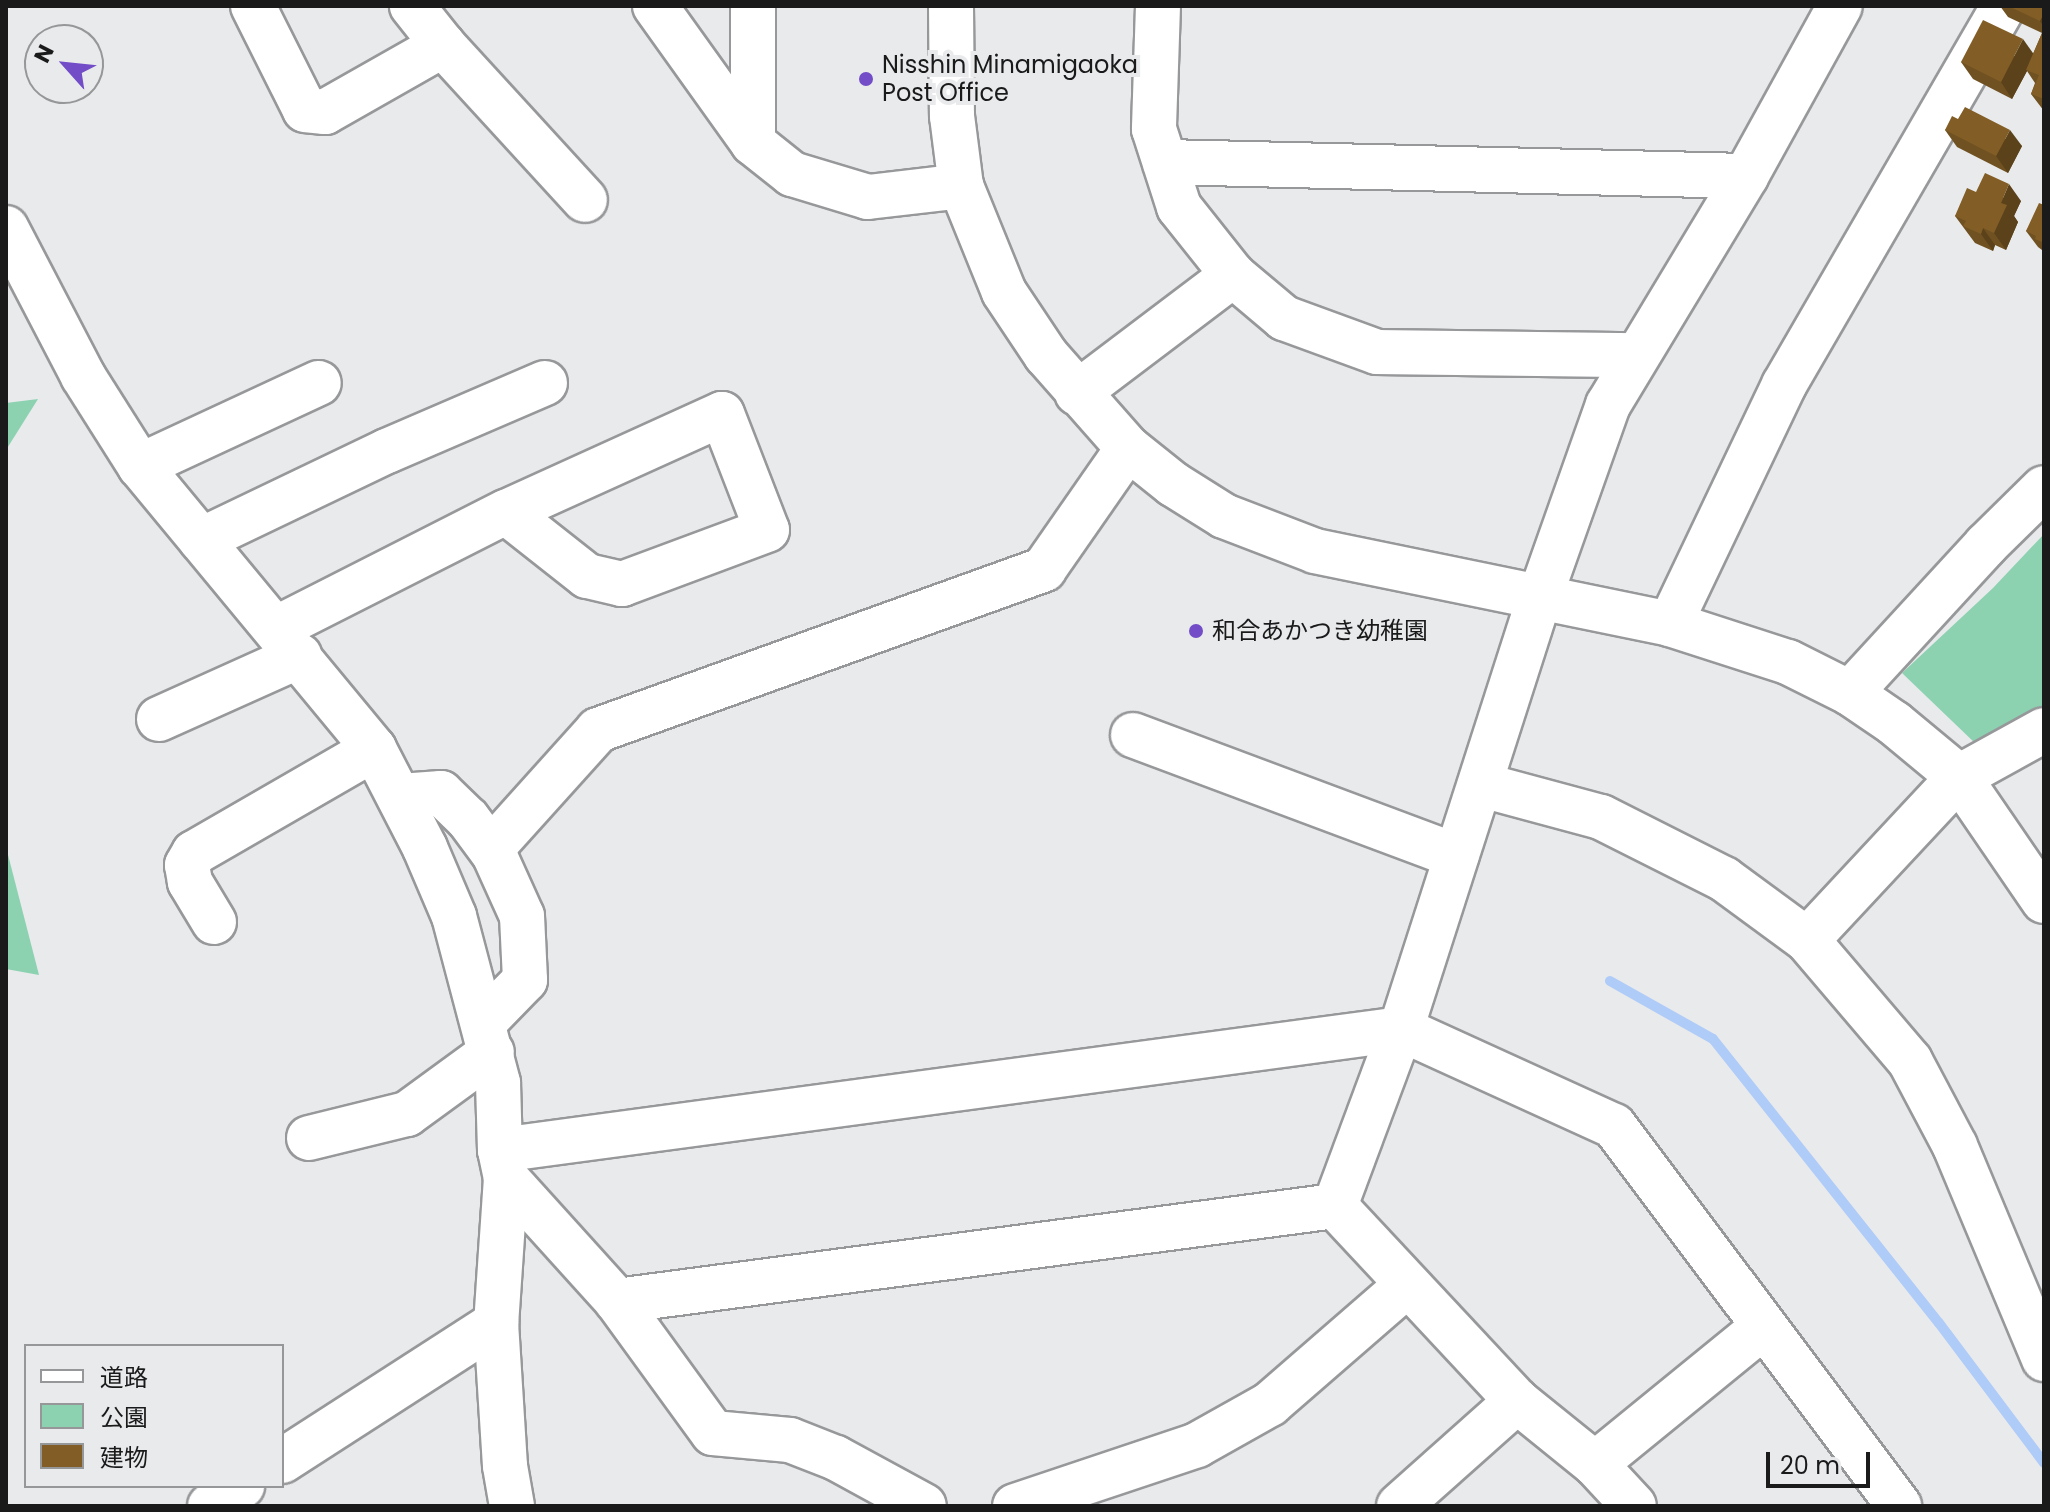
<!DOCTYPE html>
<meta charset="utf-8">
<style>
body{margin:0}
#map{position:relative;width:2050px;height:1512px;overflow:hidden;background:#e9eaec;font-family:Poppins,"Noto Sans JP",sans-serif}
div>[style]{position:absolute}
.green>*{inset:0;background:#8cd2b1}
.stream>*{height:10px;margin:-5px;padding:0 5px;transform-origin:5px;border-radius:5px;background:#afcbf7}
.roads{filter:drop-shadow(2px 0 #97989a) drop-shadow(-2px 0 #97989a) drop-shadow(0 2px #97989a) drop-shadow(0 -2px #97989a)}
.minor>*{height:44px;margin:-22px;padding:0 22px;transform-origin:22px;border-radius:22px;background:#fff}
.wall>*{inset:0;background:#705121}
.shaded-wall>*{inset:0;background:#5b421b}
.building>*{inset:0;background:#825e26}
.dots>*{width:22px;height:22px;translate:-50% -50%;box-sizing:border-box;border:4px solid #e9eaec;border-radius:50%}
span{translate:-50% -50%;white-space:nowrap;text-align:center;line-height:1.15;-webkit-text-stroke:8px #e9eaec;paint-order:stroke}
.poi-label{font-size:24px;color:#1a1a1b}
.left{translate:0 -50%;text-align:left}
.frame{position:absolute;inset:0;border:8px solid #1a1a1b;pointer-events:none}
.legend{position:absolute;left:24px;top:1344px;width:260px;height:144px;box-sizing:border-box;background:#e9eaec;border:2px solid #969798;margin:0;padding:10px 14px;list-style:none;font-size:24px;color:#1a1a1b}
.legend li{display:flex;align-items:center;gap:16px;height:40px}
.legend b{width:40px;border:2px solid #969798}
.north{position:absolute;left:24px;top:24px;width:80px;height:80px;box-sizing:border-box;background:#e9eaec;border:2px solid #969798;border-radius:50%;rotate:297deg;font-size:22px;font-weight:700;line-height:32px;text-align:center;color:#1a1a1b}
.north::after{content:'';display:block;margin:auto;width:28px;height:36px;background:#724dc7;clip-path:polygon(50% 0,100% 100%,50% 72%,0 100%)}
.scale{position:absolute;left:1766px;top:1452px;width:104px;height:36px;box-sizing:border-box;border:4px solid #1a1a1b;border-top:0;padding-left:10px;font-size:24px;line-height:28px;white-space:nowrap;color:#1a1a1b;-webkit-text-stroke:6px #e9eaec;paint-order:stroke}
</style>
<div id="map">
<div class="green">
<i style="clip-path:polygon(38px 399px,6px 450px,6px 403px)"></i>
<i style="clip-path:polygon(2044px 534px,2044px 707px,1977px 745px,1902px 673px,1993px 588px)"></i>
<i style="clip-path:polygon(6px 847px,39px 975px,6px 969px)"></i>
</div>
<div class="stream">
<i style="left:1610px;top:981px;width:118px;rotate:29.4deg"></i>
<i style="left:1713px;top:1039px;width:363px;rotate:51.5deg"></i>
<i style="left:1939px;top:1323px;width:175px;rotate:53.1deg"></i>
</div>
<div class="roads">
<div class="minor">
<i style="left:253px;top:6px;width:116px;rotate:63.4deg"></i>
<i style="left:305px;top:110px;width:20px;rotate:6deg"></i>
<i style="left:325px;top:112px;width:136px;rotate:-29.6deg"></i>
<i style="left:443px;top:45px;width:50px;rotate:-128.5deg"></i>
<i style="left:655px;top:6px;width:168px;rotate:54.4deg"></i>
<i style="left:753px;top:143px;width:50px;rotate:38.5deg"></i>
<i style="left:792px;top:174px;width:79px;rotate:16.8deg"></i>
<i style="left:868px;top:197px;width:94px;rotate:-6.7deg"></i>
<i style="left:753px;top:6px;width:137px;rotate:90deg"></i>
<i style="left:951px;top:6px;width:110px;rotate:89.5deg"></i>
<i style="left:952px;top:116px;width:71px;rotate:82.7deg"></i>
<i style="left:961px;top:186px;width:114px;rotate:67.9deg"></i>
<i style="left:1004px;top:292px;width:76px;rotate:56.3deg"></i>
<i style="left:1046px;top:355px;width:124px;rotate:48.6deg"></i>
<i style="left:1128px;top:448px;width:58px;rotate:38.7deg"></i>
<i style="left:1173px;top:484px;width:60px;rotate:32.1deg"></i>
<i style="left:1224px;top:516px;width:97px;rotate:21deg"></i>
<i style="left:1315px;top:551px;width:362px;rotate:11.6deg"></i>
<i style="left:1670px;top:624px;width:124px;rotate:17.9deg"></i>
<i style="left:1788px;top:662px;width:69px;rotate:26.6deg"></i>
<i style="left:1850px;top:693px;width:53px;rotate:34.3deg"></i>
<i style="left:1894px;top:723px;width:85px;rotate:39.7deg"></i>
<i style="left:1959px;top:777px;width:150px;rotate:55.6deg"></i>
<i style="left:1158px;top:6px;width:123px;rotate:91.9deg"></i>
<i style="left:1154px;top:129px;width:82px;rotate:72.2deg"></i>
<i style="left:1179px;top:207px;width:87px;rotate:51.5deg"></i>
<i style="left:1233px;top:275px;width:67px;rotate:40.1deg"></i>
<i style="left:1284px;top:318px;width:99px;rotate:20.1deg"></i>
<i style="left:1377px;top:352px;width:260px;rotate:0.7deg"></i>
<i style="left:443px;top:45px;width:210px;rotate:47.5deg"></i>
<i style="left:1165px;top:162px;width:581px;rotate:1.38deg"></i>
<i style="left:6px;top:228px;width:167px;rotate:62.5deg"></i>
<i style="left:83px;top:376px;width:107px;rotate:57.7deg"></i>
<i style="left:140px;top:466px;width:367px;rotate:50.4deg"></i>
<i style="left:374px;top:749px;width:111px;rotate:62.7deg"></i>
<i style="left:425px;top:848px;width:74px;rotate:66.9deg"></i>
<i style="left:454px;top:916px;width:173px;rotate:75.2deg"></i>
<i style="left:498px;top:1083px;width:67px;rotate:88.3deg"></i>
<i style="left:500px;top:1150px;width:29px;rotate:78deg"></i>
<i style="left:506px;top:1178px;width:145px;rotate:93.9deg"></i>
<i style="left:496px;top:1323px;width:143px;rotate:86.4deg"></i>
<i style="left:505px;top:1466px;width:41px;rotate:80.1deg"></i>
<i style="left:1077px;top:393px;width:196px;rotate:-37.1deg"></i>
<i style="left:140px;top:466px;width:197px;rotate:-24.9deg"></i>
<i style="left:201px;top:540px;width:206px;rotate:-25.6deg"></i>
<i style="left:387px;top:451px;width:172px;rotate:-23.3deg"></i>
<i style="left:1670px;top:624px;width:265px;rotate:-64.5deg"></i>
<i style="left:1784px;top:385px;width:438px;rotate:-59.9deg"></i>
<i style="left:277px;top:628px;width:257px;rotate:-26.9deg"></i>
<i style="left:506px;top:512px;width:237px;rotate:-24.4deg"></i>
<i style="left:722px;top:414px;width:124px;rotate:68.8deg"></i>
<i style="left:767px;top:530px;width:155px;rotate:159.6deg"></i>
<i style="left:622px;top:584px;width:36px;rotate:-167deg"></i>
<i style="left:587px;top:576px;width:103px;rotate:-141.7deg"></i>
<i style="left:1850px;top:693px;width:201px;rotate:-47.4deg"></i>
<i style="left:1986px;top:545px;width:81px;rotate:-44.5deg"></i>
<i style="left:159px;top:719px;width:154px;rotate:-24.2deg"></i>
<i style="left:1133px;top:735px;width:345px;rotate:20.5deg"></i>
<i style="left:1482px;top:785px;width:123px;rotate:15.1deg"></i>
<i style="left:1601px;top:817px;width:138px;rotate:26.8deg"></i>
<i style="left:1724px;top:879px;width:103px;rotate:36.3deg"></i>
<i style="left:1807px;top:940px;width:159px;rotate:49.6deg"></i>
<i style="left:1910px;top:1061px;width:96px;rotate:62.1deg"></i>
<i style="left:1955px;top:1146px;width:231px;rotate:67.3deg"></i>
<i style="left:400px;top:796px;width:41px;rotate:-4.2deg"></i>
<i style="left:441px;top:793px;width:37px;rotate:44deg"></i>
<i style="left:468px;top:819px;width:44px;rotate:53.4deg"></i>
<i style="left:494px;top:854px;width:68px;rotate:65.7deg"></i>
<i style="left:522px;top:916px;width:64px;rotate:87.3deg"></i>
<i style="left:525px;top:980px;width:57px;rotate:134.3deg"></i>
<i style="left:491px;top:849px;width:160px;rotate:-48deg"></i>
<i style="left:598px;top:730px;width:474px;rotate:-19.8deg"></i>
<i style="left:1044px;top:569px;width:147px;rotate:-55.2deg"></i>
<i style="left:214px;top:922px;width:47px;rotate:-121deg"></i>
<i style="left:190px;top:882px;width:17px;rotate:-100deg"></i>
<i style="left:187px;top:865px;width:14px;rotate:-60deg"></i>
<i style="left:194px;top:853px;width:208px;rotate:-30deg"></i>
<i style="left:1807px;top:940px;width:223px;rotate:-47deg"></i>
<i style="left:1959px;top:777px;width:97px;rotate:-28.9deg"></i>
<i style="left:309px;top:1138px;width:101px;rotate:-13.8deg"></i>
<i style="left:407px;top:1114px;width:105px;rotate:-36.1deg"></i>
<i style="left:500px;top:1150px;width:909px;rotate:-7.65deg"></i>
<i style="left:1401px;top:1029px;width:234px;rotate:24.5deg"></i>
<i style="left:1614px;top:1126px;width:475px;rotate:53.1deg"></i>
<i style="left:506px;top:1178px;width:166px;rotate:47.9deg"></i>
<i style="left:617px;top:1301px;width:163px;rotate:54deg"></i>
<i style="left:713px;top:1433px;width:77px;rotate:5.2deg"></i>
<i style="left:790px;top:1440px;width:49px;rotate:21.4deg"></i>
<i style="left:836px;top:1458px;width:100px;rotate:28.6deg"></i>
<i style="left:1335px;top:1206px;width:189px;rotate:-69.6deg"></i>
<i style="left:1401px;top:1029px;width:454px;rotate:-72.2deg"></i>
<i style="left:1540px;top:597px;width:204px;rotate:-70.5deg"></i>
<i style="left:1608px;top:405px;width:267px;rotate:-58.9deg"></i>
<i style="left:1746px;top:176px;width:194px;rotate:-61.1deg"></i>
<i style="left:1335px;top:1206px;width:267px;rotate:47deg"></i>
<i style="left:1517px;top:1401px;width:100px;rotate:38.9deg"></i>
<i style="left:1595px;top:1464px;width:57px;rotate:47.1deg"></i>
<i style="left:617px;top:1301px;width:724px;rotate:-7.54deg"></i>
<i style="left:282px;top:1461px;width:255px;rotate:-32.8deg"></i>
<i style="left:1595px;top:1464px;width:218px;rotate:-39.2deg"></i>
<i style="left:210px;top:1506px;width:38px;rotate:-32deg"></i>
<i style="left:1015px;top:1506px;width:192px;rotate:-18.5deg"></i>
<i style="left:1197px;top:1445px;width:84px;rotate:-29.3deg"></i>
<i style="left:1270px;top:1404px;width:181px;rotate:-41deg"></i>
<i style="left:1399px;top:1506px;width:158px;rotate:-41.7deg"></i>
</div>
</div>
<div class="wall">
<i style="clip-path:polygon(2000px 6px,2044px 6px,2044px 111px,2031px 94px,2035px 83px,2027px 71px,2012px 99px,1973px 79px,1961px 62px,2033px 54px,2042px 33px,2008px 17px)"></i>
<i style="clip-path:polygon(1958px 119px,2022px 146px,2008px 173px,1957px 147px,1945px 130px)"></i>
<i style="clip-path:polygon(1976px 192px,2021px 201px,2014px 216px,2018px 222px,2006px 250px,1995px 245px,1993px 251px,1975px 243px,1955px 216px)"></i>
<i style="clip-path:polygon(2044px 205px,2044px 252px,2042px 250px,2038px 247px,2026px 231px)"></i>
</div>
<div class="shaded-wall">
<i style="clip-path:polygon(2044px 13px,2044px 27px,2040px 21px)"></i>
<i style="clip-path:polygon(2023px 39px,2035px 56px,2012px 99px,2001px 82px)"></i>
<i style="clip-path:polygon(2010px 130px,2022px 146px,2008px 173px,1996px 156px)"></i>
<i style="clip-path:polygon(2009px 184px,2021px 201px,2014px 216px,2018px 222px,2006px 250px,1994px 233px,2001px 203px)"></i>
<i style="clip-path:polygon(1983px 228px,1995px 245px,1993px 251px,1981px 234px)"></i>
</div>
<div class="building">
<i style="clip-path:polygon(2008px 6px,2044px 6px,2044px 13px,2040px 21px)"></i>
<i style="clip-path:polygon(1983px 20px,2023px 39px,2001px 82px,1961px 62px)"></i>
<i style="clip-path:polygon(2042px 33px,2044px 34px,2044px 99px,2031px 94px,2039px 75px,2026px 70px)"></i>
<i style="clip-path:polygon(1965px 107px,2010px 130px,1996px 156px,1945px 130px,1952px 116px,1958px 119px)"></i>
<i style="clip-path:polygon(1985px 173px,2009px 184px,2001px 203px,2007px 205px,1994px 233px,1983px 228px,1981px 234px,1963px 226px,1966px 221px,1955px 216px,1967px 188px,1976px 192px)"></i>
<i style="clip-path:polygon(2039px 203px,2044px 205px,2044px 243px,2035px 239px,2036px 236px,2026px 231px)"></i>
</div>
<div class="dots">
<i style="left:866px;top:79px;background:#724dc7"></i>
<i style="left:1196px;top:631px;background:#724dc7"></i>
</div>
<div class="poi-label">
<span class="left" style="left:882px;top:79px">Nisshin Minamigaoka<br>Post Office</span>
<span class="left" style="left:1212px;top:631px">和合あかつき幼稚園</span>
</div>
<div class="frame"></div>
<ul class="legend">
<li><b style="height:10px;background:#fff"></b>道路</li>
<li><b style="height:22px;background:#8cd2b1"></b>公園</li>
<li><b style="height:22px;background:#825e26"></b>建物</li>
</ul>
<div class="north">N</div>
<div class="scale">20 m</div>
</div>
